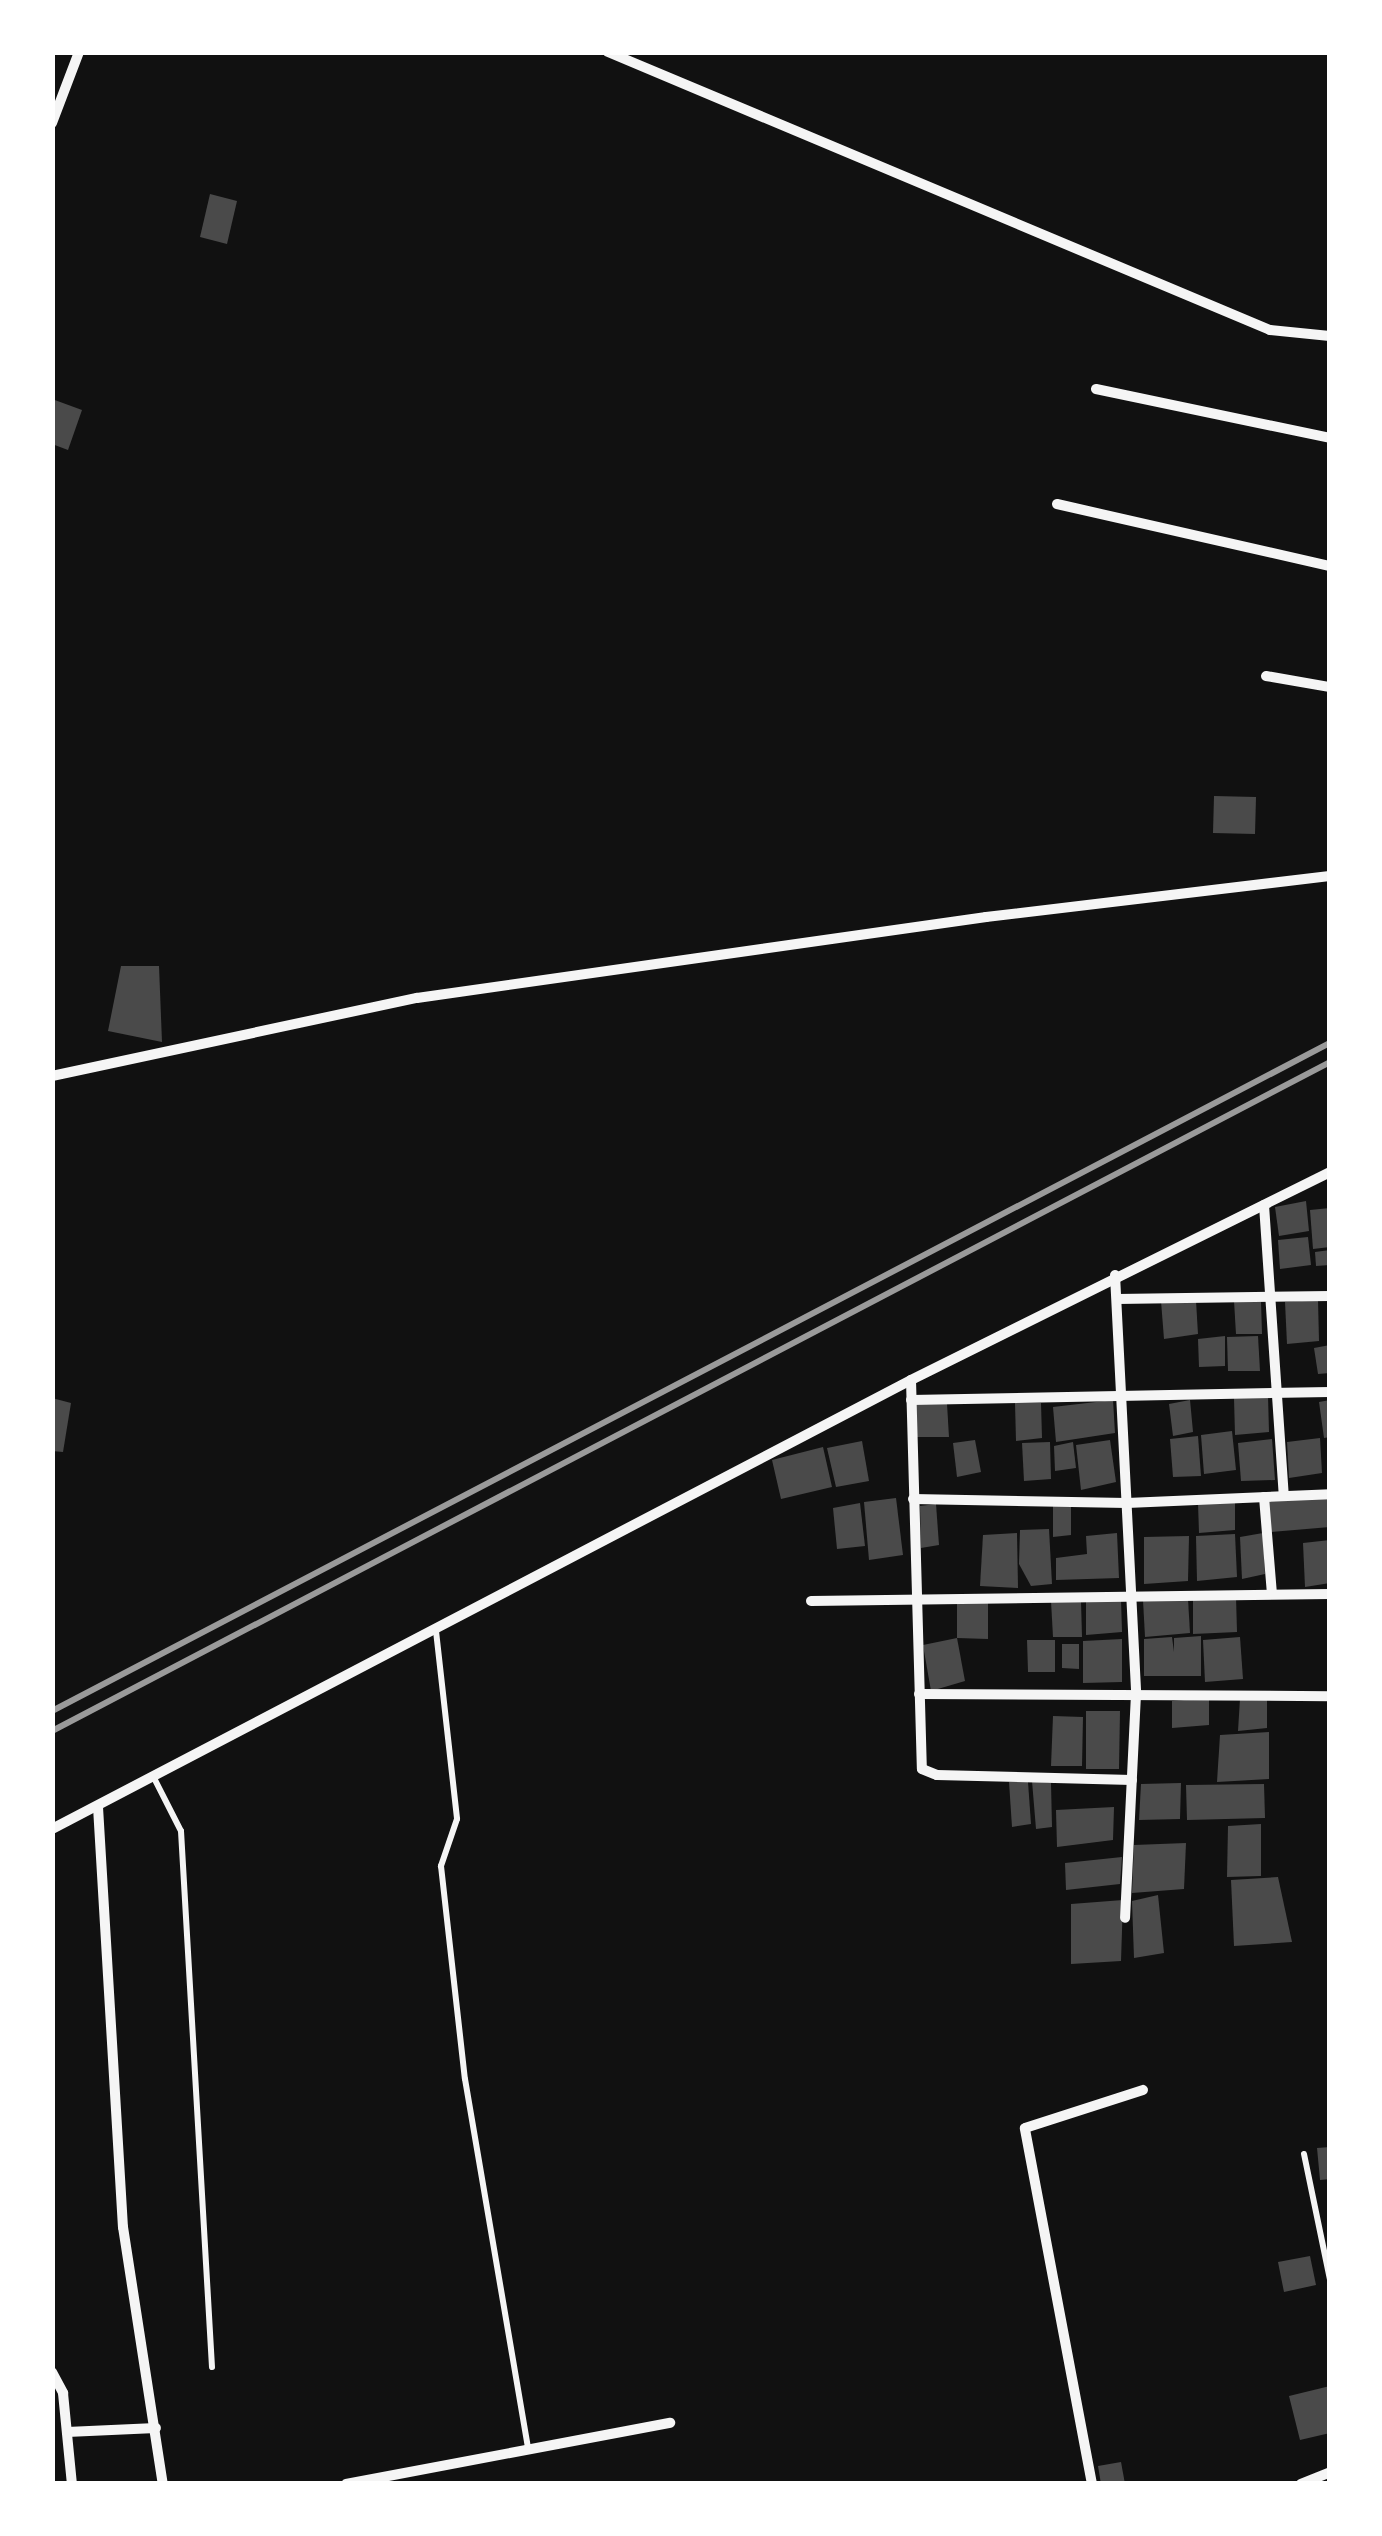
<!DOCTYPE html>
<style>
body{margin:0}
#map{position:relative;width:1382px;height:2536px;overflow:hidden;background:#111;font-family:"Libre Baskerville",serif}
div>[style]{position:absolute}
.building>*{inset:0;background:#4a4a4a}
.service>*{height:6px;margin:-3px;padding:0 3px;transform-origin:3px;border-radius:3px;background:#f5f5f5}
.minor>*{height:10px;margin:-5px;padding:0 5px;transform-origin:5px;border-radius:5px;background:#f5f5f5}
.rail>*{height:6px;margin:-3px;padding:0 3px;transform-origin:3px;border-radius:3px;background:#9a9a9a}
span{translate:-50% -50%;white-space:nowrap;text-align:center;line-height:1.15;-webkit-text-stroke:10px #fff;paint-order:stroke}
.frame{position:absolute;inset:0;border:55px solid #fff;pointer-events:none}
</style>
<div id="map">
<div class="building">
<i style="clip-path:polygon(210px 194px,237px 201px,227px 244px,200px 237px)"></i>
<i style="clip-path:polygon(52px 399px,82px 410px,68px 450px,52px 444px)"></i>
<i style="clip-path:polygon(1214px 796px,1256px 797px,1255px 834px,1213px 833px)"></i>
<i style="clip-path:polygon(121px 966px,159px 966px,162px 1042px,108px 1031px)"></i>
<i style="clip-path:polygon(1306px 1201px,1309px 1231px,1279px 1236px,1275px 1207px)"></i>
<i style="clip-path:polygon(1330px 1208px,1330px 1247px,1313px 1249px,1310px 1210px)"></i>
<i style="clip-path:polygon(1308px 1237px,1311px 1265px,1280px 1269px,1278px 1240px)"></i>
<i style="clip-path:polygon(1330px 1250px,1330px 1265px,1316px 1266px,1315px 1252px)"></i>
<i style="clip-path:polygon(1318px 1300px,1319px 1341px,1287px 1344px,1285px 1302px)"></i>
<i style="clip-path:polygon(1161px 1301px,1196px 1301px,1198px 1334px,1164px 1339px)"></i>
<i style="clip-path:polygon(1234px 1301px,1261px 1302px,1262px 1334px,1236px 1334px)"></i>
<i style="clip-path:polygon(1225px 1336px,1225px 1366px,1199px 1367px,1198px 1339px)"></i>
<i style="clip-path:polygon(1258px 1336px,1260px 1371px,1228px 1371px,1227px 1337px)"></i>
<i style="clip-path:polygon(1330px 1345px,1330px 1373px,1318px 1374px,1314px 1348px)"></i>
<i style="clip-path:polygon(1268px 1396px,1269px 1432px,1235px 1435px,1234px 1398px)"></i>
<i style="clip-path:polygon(52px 1398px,71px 1403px,63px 1452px,52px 1451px)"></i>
<i style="clip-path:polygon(1113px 1400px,1115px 1433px,1056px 1442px,1053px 1407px)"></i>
<i style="clip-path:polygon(1190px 1400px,1193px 1432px,1173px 1436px,1169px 1404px)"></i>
<i style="clip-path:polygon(1330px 1400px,1330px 1437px,1324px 1438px,1319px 1402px)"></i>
<i style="clip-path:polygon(915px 1403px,947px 1404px,949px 1437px,915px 1437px)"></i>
<i style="clip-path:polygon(1015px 1403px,1041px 1403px,1042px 1438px,1016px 1441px)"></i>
<i style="clip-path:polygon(1232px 1431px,1236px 1470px,1204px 1474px,1201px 1435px)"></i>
<i style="clip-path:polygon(1198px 1436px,1201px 1476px,1173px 1477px,1170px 1439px)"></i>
<i style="clip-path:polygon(1320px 1438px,1322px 1473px,1289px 1478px,1287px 1442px)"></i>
<i style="clip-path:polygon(1272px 1439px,1275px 1480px,1241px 1481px,1238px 1443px)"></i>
<i style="clip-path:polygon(975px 1440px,981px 1472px,957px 1477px,953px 1443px)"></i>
<i style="clip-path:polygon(1110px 1440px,1116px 1482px,1081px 1490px,1076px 1445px)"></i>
<i style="clip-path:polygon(862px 1441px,869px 1481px,836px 1487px,827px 1448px)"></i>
<i style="clip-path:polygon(1050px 1442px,1051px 1479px,1024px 1481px,1022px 1443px)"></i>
<i style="clip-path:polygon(1073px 1442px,1076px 1468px,1055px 1471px,1054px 1446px)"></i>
<i style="clip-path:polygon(823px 1447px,832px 1487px,781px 1499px,772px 1460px)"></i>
<i style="clip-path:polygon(1330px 1497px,1330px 1527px,1271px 1532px,1268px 1500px)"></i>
<i style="clip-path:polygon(896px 1498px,903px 1555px,869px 1560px,864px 1502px)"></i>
<i style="clip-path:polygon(1235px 1502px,1235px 1530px,1199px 1533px,1198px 1503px)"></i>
<i style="clip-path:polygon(860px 1503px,865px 1546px,837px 1549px,833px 1508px)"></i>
<i style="clip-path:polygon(936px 1504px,939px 1545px,921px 1548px,920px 1506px)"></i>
<i style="clip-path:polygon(1053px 1505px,1071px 1505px,1071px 1535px,1053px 1537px)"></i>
<i style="clip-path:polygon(1049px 1529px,1052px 1584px,1031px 1586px,1019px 1564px,1020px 1530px)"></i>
<i style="clip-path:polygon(1017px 1533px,1018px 1588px,980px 1586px,983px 1535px)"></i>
<i style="clip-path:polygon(1117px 1533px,1119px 1578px,1056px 1580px,1056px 1558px,1087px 1554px,1086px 1536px)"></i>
<i style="clip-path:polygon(1263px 1533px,1265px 1574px,1242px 1579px,1240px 1537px)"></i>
<i style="clip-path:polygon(1235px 1534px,1237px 1577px,1197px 1581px,1196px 1536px)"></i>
<i style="clip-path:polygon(1189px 1536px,1188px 1581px,1144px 1584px,1144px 1537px)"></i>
<i style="clip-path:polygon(1330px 1540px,1330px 1583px,1305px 1587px,1303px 1543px)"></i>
<i style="clip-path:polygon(1236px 1597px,1237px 1632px,1193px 1634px,1193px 1598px)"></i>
<i style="clip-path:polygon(1188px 1599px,1190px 1633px,1145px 1637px,1143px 1600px)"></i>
<i style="clip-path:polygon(1086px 1600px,1121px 1600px,1122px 1632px,1086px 1635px)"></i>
<i style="clip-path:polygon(1051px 1601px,1081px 1601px,1082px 1637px,1053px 1637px)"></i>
<i style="clip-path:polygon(988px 1602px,988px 1639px,957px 1638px,957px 1604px)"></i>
<i style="clip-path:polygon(1201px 1636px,1201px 1676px,1144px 1676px,1144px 1639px,1172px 1637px,1174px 1652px,1174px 1638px)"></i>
<i style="clip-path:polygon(1240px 1637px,1243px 1679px,1205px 1682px,1203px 1640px)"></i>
<i style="clip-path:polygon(957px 1638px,965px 1681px,931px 1691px,923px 1645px)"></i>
<i style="clip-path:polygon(1122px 1639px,1122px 1682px,1083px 1683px,1083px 1641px)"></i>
<i style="clip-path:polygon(1027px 1640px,1055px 1640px,1055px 1672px,1028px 1672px)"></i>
<i style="clip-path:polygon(1062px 1644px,1079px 1644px,1079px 1669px,1062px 1668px)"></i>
<i style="clip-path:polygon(1209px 1698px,1209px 1725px,1172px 1728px,1172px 1701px)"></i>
<i style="clip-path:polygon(1240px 1699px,1267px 1700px,1267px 1728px,1238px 1731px)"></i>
<i style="clip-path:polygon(1086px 1711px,1120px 1711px,1119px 1769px,1086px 1769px)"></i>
<i style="clip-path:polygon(1053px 1716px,1083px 1717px,1082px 1766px,1051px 1766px)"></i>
<i style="clip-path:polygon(1269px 1732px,1269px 1779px,1217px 1782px,1220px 1735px)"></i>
<i style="clip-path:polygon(1032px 1781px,1051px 1783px,1052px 1827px,1036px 1829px)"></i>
<i style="clip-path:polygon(1009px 1782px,1028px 1782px,1031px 1824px,1012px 1827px)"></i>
<i style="clip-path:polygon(1181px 1783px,1180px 1819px,1139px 1820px,1141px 1784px)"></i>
<i style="clip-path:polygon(1264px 1784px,1265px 1818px,1187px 1820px,1186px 1785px)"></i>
<i style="clip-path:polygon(1114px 1807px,1113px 1840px,1057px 1847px,1056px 1810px)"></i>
<i style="clip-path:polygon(1261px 1824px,1261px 1876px,1227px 1877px,1228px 1826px)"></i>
<i style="clip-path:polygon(1186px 1843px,1184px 1889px,1132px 1893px,1134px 1845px)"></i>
<i style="clip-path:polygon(1122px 1857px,1120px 1884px,1066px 1890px,1065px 1863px)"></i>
<i style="clip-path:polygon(1278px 1877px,1292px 1942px,1234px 1946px,1231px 1880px)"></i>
<i style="clip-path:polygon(1158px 1895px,1164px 1953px,1134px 1958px,1132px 1901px)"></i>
<i style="clip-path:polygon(1123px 1900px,1121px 1961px,1071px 1964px,1071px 1904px)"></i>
<i style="clip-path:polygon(1330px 2147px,1330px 2179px,1320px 2180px,1317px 2148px)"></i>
<i style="clip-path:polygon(1310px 2256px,1316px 2285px,1284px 2292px,1278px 2262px)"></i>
<i style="clip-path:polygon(1330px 2386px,1330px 2433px,1300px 2440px,1289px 2396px)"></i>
<i style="clip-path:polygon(1121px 2462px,1125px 2484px,1101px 2484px,1098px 2466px)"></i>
</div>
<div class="service">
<i style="left:436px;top:1631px;width:189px;rotate:83.6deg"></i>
<i style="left:457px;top:1819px;width:50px;rotate:108.8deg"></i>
<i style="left:441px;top:1866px;width:214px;rotate:83.6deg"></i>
<i style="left:465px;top:2079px;width:375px;rotate:80.3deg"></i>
<i style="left:154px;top:1778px;width:59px;rotate:63deg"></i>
<i style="left:181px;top:1831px;width:537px;rotate:86.69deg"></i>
<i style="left:1304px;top:2154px;width:129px;rotate:78.3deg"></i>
</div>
<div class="minor">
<i style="left:608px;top:52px;width:718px;rotate:22.78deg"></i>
<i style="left:1270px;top:330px;width:60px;rotate:5.7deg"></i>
<i style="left:52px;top:123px;width:76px;rotate:-69.2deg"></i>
<i style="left:1096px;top:389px;width:239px;rotate:11.8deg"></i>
<i style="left:1057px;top:504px;width:280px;rotate:12.8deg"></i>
<i style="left:1266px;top:676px;width:65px;rotate:9.8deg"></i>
<i style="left:52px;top:1076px;width:373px;rotate:-12.1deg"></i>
<i style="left:417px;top:998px;width:575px;rotate:-8.1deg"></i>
<i style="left:986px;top:917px;width:346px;rotate:-6.8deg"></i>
<i style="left:1264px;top:1205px;width:291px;rotate:86.1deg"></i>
<i style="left:1115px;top:1275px;width:420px;rotate:87.1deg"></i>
<i style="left:1136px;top:1694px;width:224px;rotate:92.8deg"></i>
<i style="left:1117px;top:1299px;width:213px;rotate:-0.8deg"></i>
<i style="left:911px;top:1380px;width:389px;rotate:88.4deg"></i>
<i style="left:922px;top:1769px;width:16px;rotate:22deg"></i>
<i style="left:937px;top:1775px;width:195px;rotate:1.5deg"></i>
<i style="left:911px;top:1400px;width:419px;rotate:-1.1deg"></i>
<i style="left:1264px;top:1497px;width:97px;rotate:85.3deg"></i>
<i style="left:913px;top:1499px;width:214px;rotate:1.1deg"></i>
<i style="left:1127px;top:1503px;width:203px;rotate:-2.5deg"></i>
<i style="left:811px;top:1601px;width:519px;rotate:-0.77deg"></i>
<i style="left:919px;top:1694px;width:411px;rotate:0.3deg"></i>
<i style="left:98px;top:1807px;width:421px;rotate:86.6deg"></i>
<i style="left:123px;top:2227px;width:260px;rotate:81.2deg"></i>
<i style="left:52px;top:1829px;width:969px;rotate:-27.6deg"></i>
<i style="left:911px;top:1380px;width:468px;rotate:-26.4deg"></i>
<i style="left:52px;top:2372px;width:24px;rotate:62deg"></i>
<i style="left:63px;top:2393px;width:91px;rotate:84.4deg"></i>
<i style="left:67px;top:2432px;width:89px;rotate:-2.6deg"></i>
<i style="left:346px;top:2484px;width:330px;rotate:-10.7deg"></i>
<i style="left:1092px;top:2484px;width:362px;rotate:-100.7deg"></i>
<i style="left:1025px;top:2128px;width:124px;rotate:-17.9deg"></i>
<i style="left:1301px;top:2484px;width:31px;rotate:-22deg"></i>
</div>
<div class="rail">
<i style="left:52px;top:1711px;width:1442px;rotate:-27.6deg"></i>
<i style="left:52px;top:1731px;width:1443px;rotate:-27.63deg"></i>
</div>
<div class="frame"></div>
</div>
